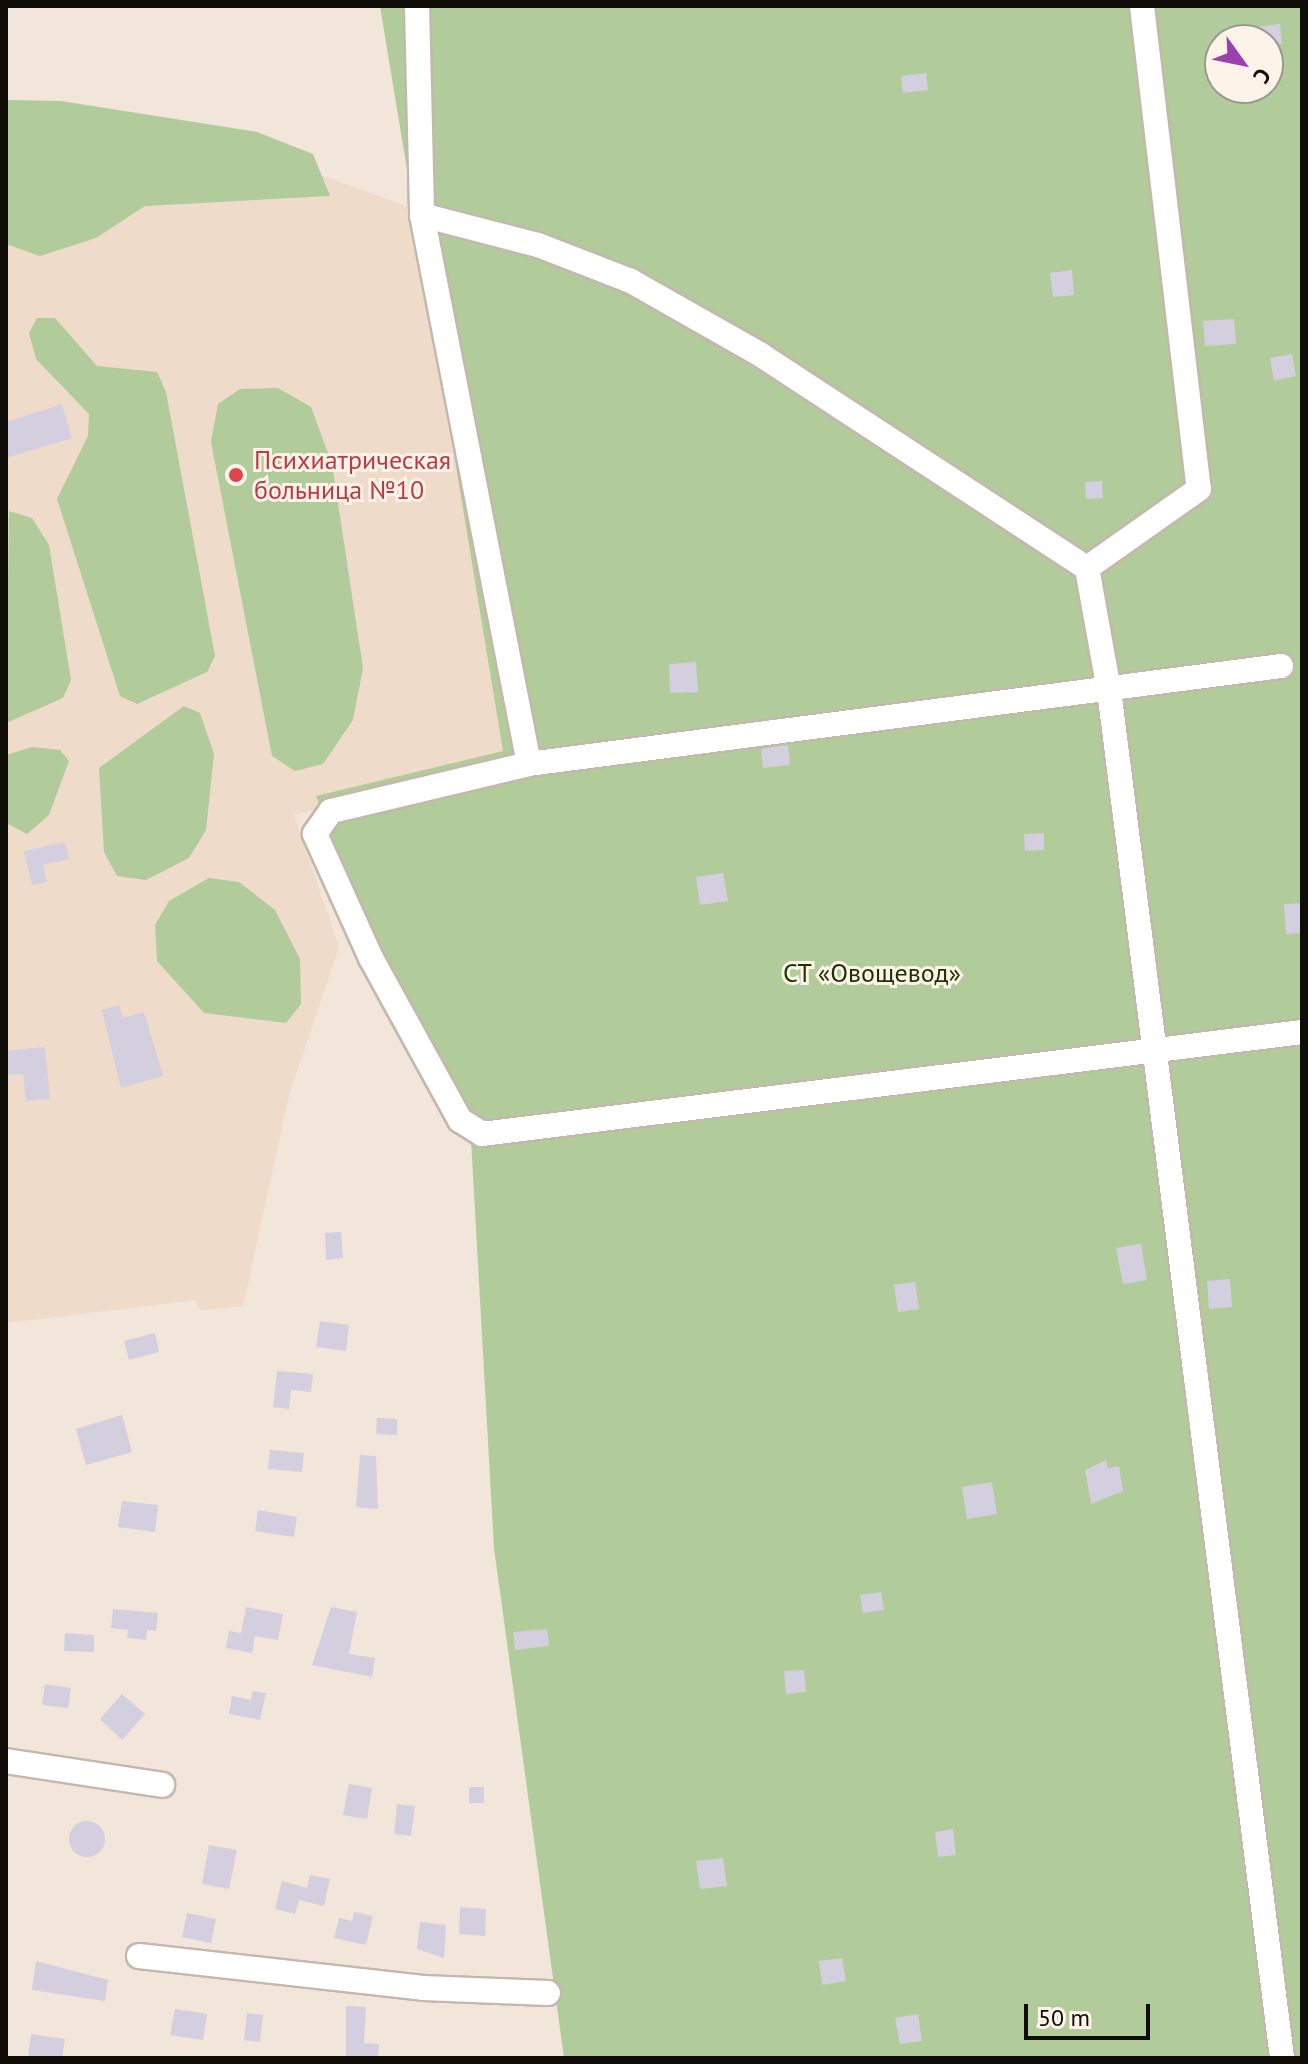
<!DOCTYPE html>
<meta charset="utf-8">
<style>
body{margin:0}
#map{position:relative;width:1308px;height:2064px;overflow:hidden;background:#f2e5d9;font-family:"PT Sans",sans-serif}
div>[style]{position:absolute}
.built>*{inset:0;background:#eedbc9}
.green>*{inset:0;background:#b1cb9b}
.building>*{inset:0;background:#d3cfdf}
.round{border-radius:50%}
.roads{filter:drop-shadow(2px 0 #c4b8ac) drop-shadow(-2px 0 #c4b8ac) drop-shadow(0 2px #c4b8ac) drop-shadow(0 -2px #c4b8ac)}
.minor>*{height:24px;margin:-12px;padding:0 12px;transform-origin:12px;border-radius:12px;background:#fff}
.dots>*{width:22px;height:22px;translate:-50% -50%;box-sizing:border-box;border:4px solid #fdf3e9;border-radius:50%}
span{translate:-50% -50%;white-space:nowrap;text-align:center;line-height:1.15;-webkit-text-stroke:6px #fdf3e9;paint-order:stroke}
.health-label{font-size:26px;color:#be3a42}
.left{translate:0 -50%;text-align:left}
.park-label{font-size:26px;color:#1c3200}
.frame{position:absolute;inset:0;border:8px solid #100c08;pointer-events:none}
.north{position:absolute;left:1204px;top:24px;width:80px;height:80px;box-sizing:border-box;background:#fdf3e9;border:2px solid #9e978f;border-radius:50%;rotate:123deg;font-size:22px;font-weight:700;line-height:32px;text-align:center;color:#100c08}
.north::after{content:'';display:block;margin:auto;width:28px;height:36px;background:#9a41ad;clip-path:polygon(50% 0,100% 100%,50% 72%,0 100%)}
.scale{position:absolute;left:1024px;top:2004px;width:126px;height:36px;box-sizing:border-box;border:4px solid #100c08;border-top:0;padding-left:10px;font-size:24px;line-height:28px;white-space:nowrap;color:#100c08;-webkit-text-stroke:6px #fdf3e9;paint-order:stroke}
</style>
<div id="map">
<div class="built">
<i style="clip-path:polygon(273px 158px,409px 207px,522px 743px,512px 763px,294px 815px,339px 947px,289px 1095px,243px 1306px,200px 1310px,195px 1300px,6px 1323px,6px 164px)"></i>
</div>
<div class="green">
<i style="clip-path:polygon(evenodd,380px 6px,1302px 6px,1302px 2058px,564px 2058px,494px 1548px,470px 1122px,366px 935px,316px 796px,503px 751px,380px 6px,1220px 40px,1268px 40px,1268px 88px,1220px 88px,1220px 40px)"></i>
<i style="clip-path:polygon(6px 100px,61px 101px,257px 132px,313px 154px,330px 196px,145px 206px,96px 238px,40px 256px,6px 244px)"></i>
<i style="clip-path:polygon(37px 318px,55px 318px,97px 366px,157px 372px,166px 392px,215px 656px,207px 672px,137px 704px,120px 696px,57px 499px,88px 436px,89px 414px,36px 359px,29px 333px)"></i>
<i style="clip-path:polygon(278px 388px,311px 407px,332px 464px,363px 668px,353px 720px,323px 764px,295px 771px,272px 756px,211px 442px,218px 404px,240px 389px)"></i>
<i style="clip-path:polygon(9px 511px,32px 518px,49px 545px,71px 680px,63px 698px,6px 723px)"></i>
<i style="clip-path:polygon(184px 706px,200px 713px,214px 754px,206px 830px,189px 858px,146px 880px,117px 876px,104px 852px,99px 768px)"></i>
<i style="clip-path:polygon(32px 747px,60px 750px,69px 761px,49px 815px,27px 834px,6px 823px,6px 755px)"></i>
<i style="clip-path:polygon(209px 878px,239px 882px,275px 910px,300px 959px,301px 1004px,286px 1023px,204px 1013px,157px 961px,155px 925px,169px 901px)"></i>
</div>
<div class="building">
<i style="clip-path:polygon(1280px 24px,1282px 44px,1221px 40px,1221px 32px)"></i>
<i style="clip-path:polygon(926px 73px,928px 90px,903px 93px,901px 76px)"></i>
<i style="clip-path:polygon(1072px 270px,1074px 295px,1053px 297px,1050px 273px)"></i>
<i style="clip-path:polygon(1234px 319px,1236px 344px,1205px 346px,1203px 321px)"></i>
<i style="clip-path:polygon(1292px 354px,1296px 376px,1274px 381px,1270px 358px)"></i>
<i style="clip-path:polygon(62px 404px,72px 438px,6px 458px,6px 422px)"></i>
<i style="clip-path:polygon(1102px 481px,1103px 498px,1086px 499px,1085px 482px)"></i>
<i style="clip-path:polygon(696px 662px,698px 692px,670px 693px,669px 664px)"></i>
<i style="clip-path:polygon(788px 745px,790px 765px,763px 768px,761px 749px)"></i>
<i style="clip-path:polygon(1044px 833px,1044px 850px,1025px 851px,1024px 834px)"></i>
<i style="clip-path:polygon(65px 842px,69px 859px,43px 865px,47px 882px,32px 885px,24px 851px)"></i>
<i style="clip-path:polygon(723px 873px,728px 901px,700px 905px,696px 877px)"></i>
<i style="clip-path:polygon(1302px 903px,1302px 933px,1286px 934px,1284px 904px)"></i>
<i style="clip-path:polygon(119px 1005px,123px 1018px,144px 1012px,163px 1076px,121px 1088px,102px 1010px)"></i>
<i style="clip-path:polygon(45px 1047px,50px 1099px,26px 1101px,23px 1074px,6px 1075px,6px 1051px)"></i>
<i style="clip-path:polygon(341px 1232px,343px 1258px,326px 1260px,325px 1233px)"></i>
<i style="clip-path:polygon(1141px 1244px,1147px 1280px,1123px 1284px,1116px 1248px)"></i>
<i style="clip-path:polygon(1230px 1279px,1232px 1307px,1209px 1309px,1207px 1281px)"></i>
<i style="clip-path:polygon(915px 1282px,919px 1309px,898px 1312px,894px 1285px)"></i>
<i style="clip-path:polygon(320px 1321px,349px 1325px,346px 1351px,316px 1347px)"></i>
<i style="clip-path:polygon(155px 1333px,159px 1352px,129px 1360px,124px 1341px)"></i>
<i style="clip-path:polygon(277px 1371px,313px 1374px,311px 1392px,291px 1390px,289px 1409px,273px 1407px)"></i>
<i style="clip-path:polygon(122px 1415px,132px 1452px,86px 1465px,76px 1429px)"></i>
<i style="clip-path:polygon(377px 1418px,397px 1419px,397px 1435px,376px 1434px)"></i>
<i style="clip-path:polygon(270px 1450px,304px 1453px,302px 1472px,268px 1469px)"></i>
<i style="clip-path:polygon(360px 1455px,376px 1456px,378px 1509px,356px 1507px)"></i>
<i style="clip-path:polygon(1106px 1460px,1108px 1468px,1119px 1466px,1123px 1491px,1091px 1504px,1085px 1470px)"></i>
<i style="clip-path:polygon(992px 1482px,997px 1514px,967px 1519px,962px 1487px)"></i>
<i style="clip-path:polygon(122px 1501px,158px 1505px,155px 1532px,118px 1527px)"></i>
<i style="clip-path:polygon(258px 1510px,297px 1517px,294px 1537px,255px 1531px)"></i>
<i style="clip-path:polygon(881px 1592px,884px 1610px,863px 1613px,860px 1595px)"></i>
<i style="clip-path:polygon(246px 1607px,283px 1614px,278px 1640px,255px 1636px,252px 1653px,226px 1648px,229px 1631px,241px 1633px)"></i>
<i style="clip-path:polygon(331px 1607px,357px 1612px,349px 1654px,375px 1658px,372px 1677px,312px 1665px)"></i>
<i style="clip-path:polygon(113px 1609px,158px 1613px,156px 1631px,147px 1630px,146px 1640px,127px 1638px,128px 1630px,111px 1628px)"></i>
<i style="clip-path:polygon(547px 1629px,549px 1646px,515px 1650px,513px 1632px)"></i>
<i style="clip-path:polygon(65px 1633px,94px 1635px,94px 1652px,64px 1651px)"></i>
<i style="clip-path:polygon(804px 1670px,806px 1692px,786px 1694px,784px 1671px)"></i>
<i style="clip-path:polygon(45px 1684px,71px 1688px,68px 1708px,42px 1705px)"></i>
<i style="clip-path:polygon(253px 1691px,266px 1693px,260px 1720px,229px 1714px,232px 1696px,251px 1700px)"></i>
<i style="clip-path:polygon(122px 1694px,145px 1714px,122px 1740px,100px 1719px)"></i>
<i style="clip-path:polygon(349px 1784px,372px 1788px,367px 1819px,343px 1815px)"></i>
<i style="clip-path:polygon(469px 1787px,484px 1787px,484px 1803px,469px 1803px)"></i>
<i style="clip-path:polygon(397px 1804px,415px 1806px,411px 1836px,394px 1834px)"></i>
<i class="round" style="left:69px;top:1821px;width:36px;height:36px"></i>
<i style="clip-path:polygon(953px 1829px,956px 1855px,938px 1857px,935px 1832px)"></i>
<i style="clip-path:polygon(209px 1845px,237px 1850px,229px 1889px,202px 1884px)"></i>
<i style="clip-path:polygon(723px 1858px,727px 1886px,700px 1889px,696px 1861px)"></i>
<i style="clip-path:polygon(310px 1875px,330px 1879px,324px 1906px,299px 1900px,295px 1914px,275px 1909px,282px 1881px,307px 1888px)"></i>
<i style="clip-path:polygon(460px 1907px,486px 1909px,485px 1936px,459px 1934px)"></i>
<i style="clip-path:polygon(354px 1912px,373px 1916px,366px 1945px,334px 1938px,339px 1918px,352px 1921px)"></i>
<i style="clip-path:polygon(187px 1913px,216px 1919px,211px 1943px,182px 1937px)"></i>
<i style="clip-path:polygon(420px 1922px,446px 1925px,444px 1958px,417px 1949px)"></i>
<i style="clip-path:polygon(842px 1958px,846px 1981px,822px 1985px,819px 1961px)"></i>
<i style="clip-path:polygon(36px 1961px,108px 1980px,105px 2001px,32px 1990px)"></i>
<i style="clip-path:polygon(346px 2006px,366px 2007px,364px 2043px,379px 2044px,378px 2058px,346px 2058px)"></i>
<i style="clip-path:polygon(175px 2009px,207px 2014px,203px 2040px,170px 2035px)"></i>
<i style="clip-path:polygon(247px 2013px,263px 2015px,260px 2042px,244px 2040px)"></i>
<i style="clip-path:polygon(918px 2014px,922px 2041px,900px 2044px,895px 2018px)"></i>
<i style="clip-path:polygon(31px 2034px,65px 2039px,62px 2058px,28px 2058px)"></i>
</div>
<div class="roads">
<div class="minor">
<i style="left:417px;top:6px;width:209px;rotate:88.6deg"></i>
<i style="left:422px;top:215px;width:559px;rotate:78.97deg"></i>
<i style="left:1142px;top:6px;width:486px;rotate:83.3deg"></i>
<i style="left:1199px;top:489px;width:137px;rotate:144.8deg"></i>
<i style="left:1087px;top:568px;width:124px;rotate:79.8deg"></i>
<i style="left:1109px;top:690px;width:1379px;rotate:82.79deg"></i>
<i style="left:422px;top:215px;width:120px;rotate:14.5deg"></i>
<i style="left:538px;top:245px;width:100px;rotate:21.2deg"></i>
<i style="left:631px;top:281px;width:150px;rotate:29.6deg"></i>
<i style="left:761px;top:355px;width:389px;rotate:33.2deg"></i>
<i style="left:1281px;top:666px;width:758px;rotate:172.58deg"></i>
<i style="left:529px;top:764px;width:204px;rotate:166.6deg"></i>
<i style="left:331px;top:811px;width:28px;rotate:125deg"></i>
<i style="left:315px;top:834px;width:136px;rotate:65.7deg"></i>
<i style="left:371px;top:958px;width:185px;rotate:61.2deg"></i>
<i style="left:460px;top:1120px;width:26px;rotate:32deg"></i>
<i style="left:482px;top:1134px;width:826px;rotate:-7.09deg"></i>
<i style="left:6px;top:1761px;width:158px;rotate:8.7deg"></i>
<i style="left:139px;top:1956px;width:286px;rotate:6.4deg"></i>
<i style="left:423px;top:1988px;width:125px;rotate:2.3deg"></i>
</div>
</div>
<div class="dots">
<i style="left:236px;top:475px;background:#e0444e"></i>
</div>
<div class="health-label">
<span class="left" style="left:254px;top:475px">Психиатрическая<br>больница №10</span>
</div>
<div class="park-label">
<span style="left:872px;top:973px">СТ «Овощевод»</span>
</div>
<div class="frame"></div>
<div class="north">С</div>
<div class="scale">50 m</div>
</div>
